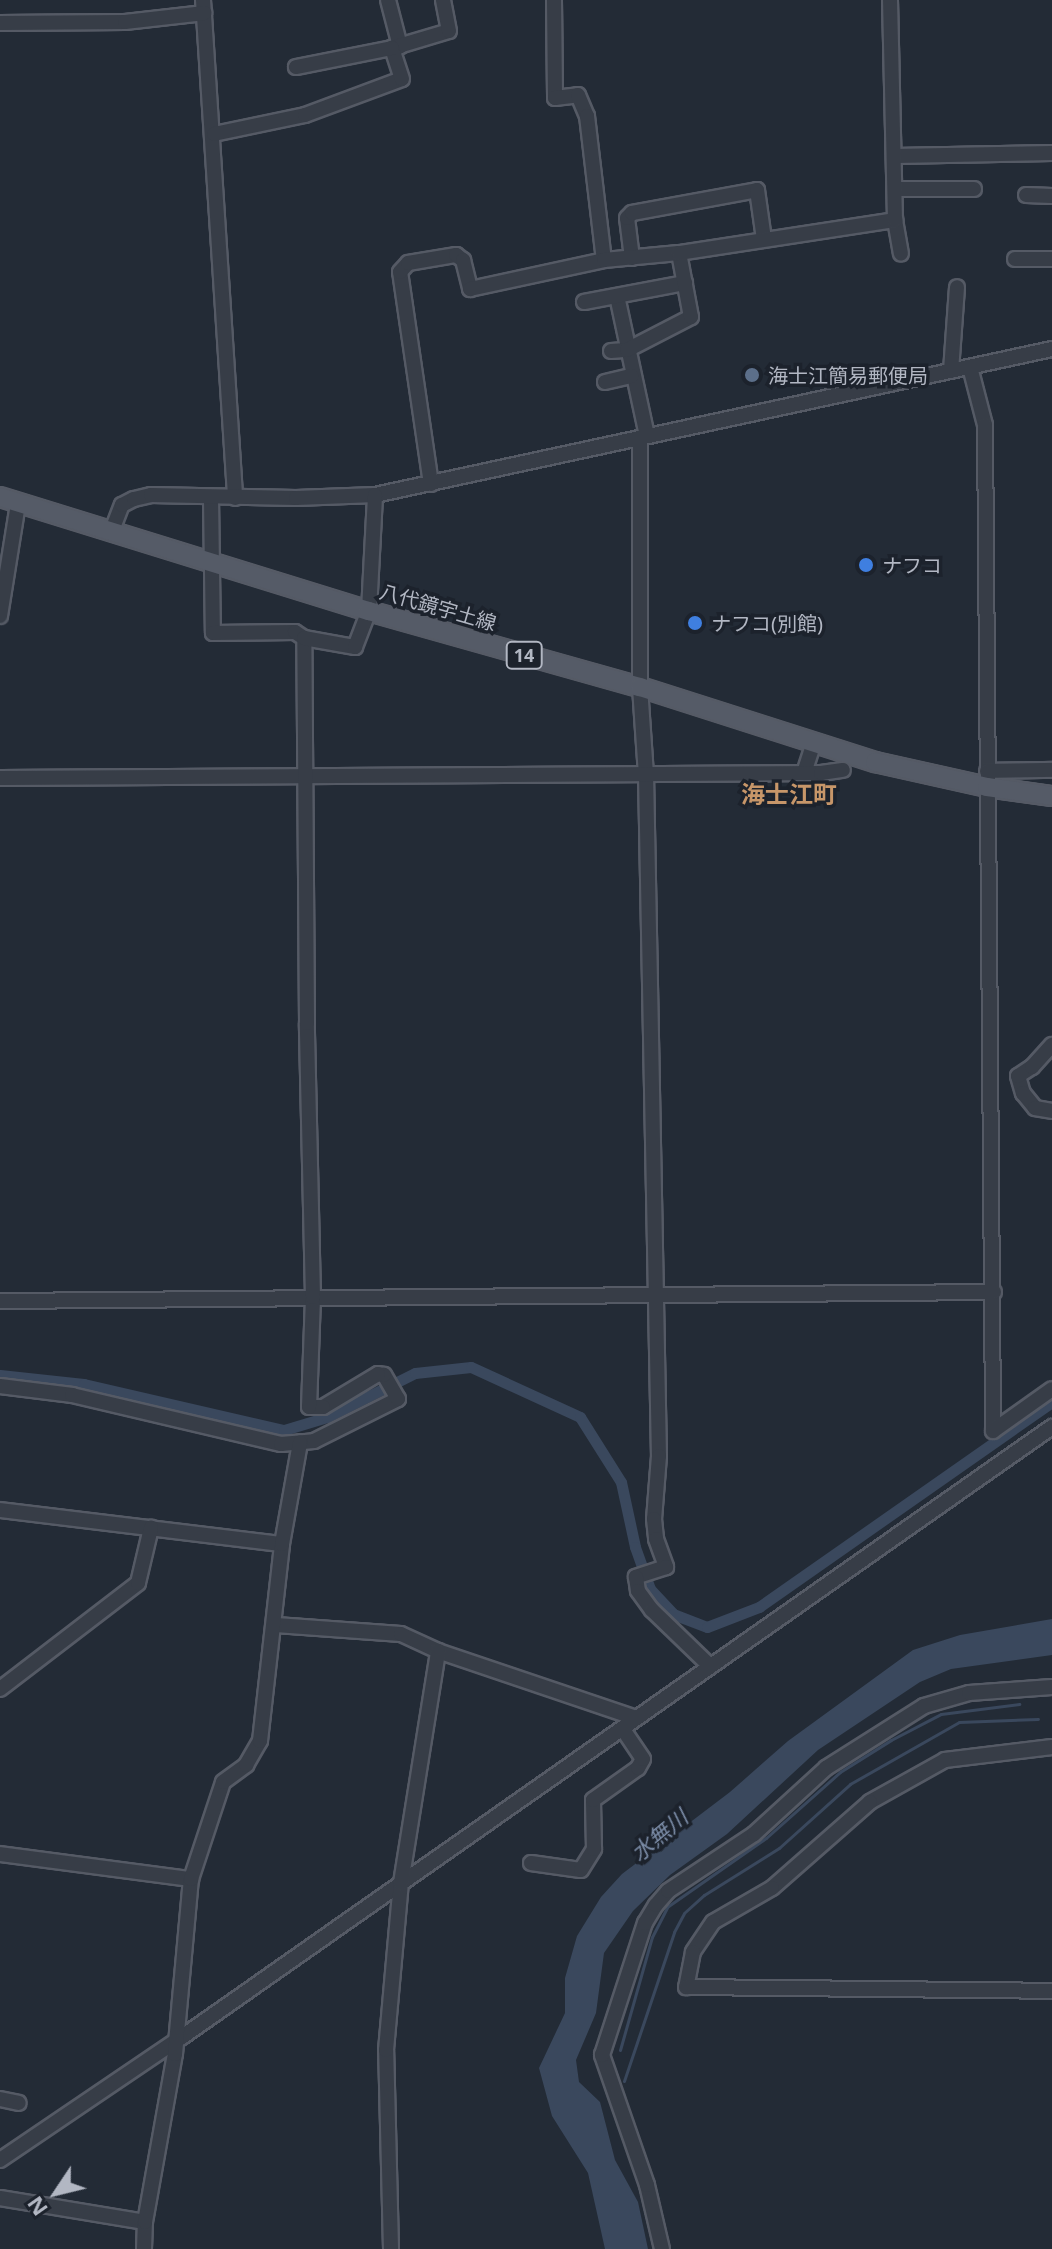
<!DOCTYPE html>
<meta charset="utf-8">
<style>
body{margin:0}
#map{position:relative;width:1052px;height:2249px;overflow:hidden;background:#232b36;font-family:"Noto Sans","Noto Sans JP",sans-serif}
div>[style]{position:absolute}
.water>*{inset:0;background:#3a485d}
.stream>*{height:3px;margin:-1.5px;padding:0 1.5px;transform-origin:1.5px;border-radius:1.5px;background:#3a485d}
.canal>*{height:11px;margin:-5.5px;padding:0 5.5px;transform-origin:5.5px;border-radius:5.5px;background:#3a485d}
.roads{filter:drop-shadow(2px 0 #555a65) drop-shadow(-2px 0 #555a65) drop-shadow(0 2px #555a65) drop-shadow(0 -2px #555a65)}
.minor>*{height:14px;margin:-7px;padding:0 7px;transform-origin:7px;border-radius:7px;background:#373d47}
.major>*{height:18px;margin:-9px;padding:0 9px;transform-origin:9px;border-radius:9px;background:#555b67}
.dots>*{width:22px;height:22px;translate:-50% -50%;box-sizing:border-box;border:4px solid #1c222c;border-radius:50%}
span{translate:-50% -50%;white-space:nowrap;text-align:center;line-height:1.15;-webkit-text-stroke:7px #1c222c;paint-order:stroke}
.shield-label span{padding:2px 6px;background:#1c222c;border:2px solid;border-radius:6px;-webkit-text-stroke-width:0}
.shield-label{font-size:18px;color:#b2b7c3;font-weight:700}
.poi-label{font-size:20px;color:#b2b7c3}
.left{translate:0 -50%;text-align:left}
.street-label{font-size:20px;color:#b2b7c3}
.water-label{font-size:22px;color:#7c8da8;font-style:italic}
.quarter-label{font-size:24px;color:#c79669;font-weight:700}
.north{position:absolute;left:16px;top:2153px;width:80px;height:80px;-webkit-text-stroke:6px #1c222c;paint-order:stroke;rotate:235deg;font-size:22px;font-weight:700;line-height:32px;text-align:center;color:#b2b7c3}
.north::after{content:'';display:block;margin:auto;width:28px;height:36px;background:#b2b7c3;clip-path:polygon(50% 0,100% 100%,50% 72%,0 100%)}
</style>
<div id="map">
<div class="water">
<i style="clip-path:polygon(1052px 1619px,1052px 1655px,951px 1669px,920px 1682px,818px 1750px,727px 1834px,670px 1875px,633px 1911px,604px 1953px,596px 2013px,576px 2060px,579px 2082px,600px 2102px,615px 2160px,638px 2202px,648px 2249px,605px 2249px,588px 2173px,552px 2116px,539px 2068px,565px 2013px,565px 1978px,577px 1936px,601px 1897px,622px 1874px,730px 1792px,788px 1741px,913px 1650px,960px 1635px)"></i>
</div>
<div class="stream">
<i style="left:620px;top:2050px;width:117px;rotate:-74.2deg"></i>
<i style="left:652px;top:1937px;width:34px;rotate:-63deg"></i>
<i style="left:667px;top:1907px;width:121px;rotate:-34.9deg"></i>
<i style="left:766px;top:1838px;width:99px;rotate:-41.7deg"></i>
<i style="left:840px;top:1772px;width:60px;rotate:-32.1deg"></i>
<i style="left:891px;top:1740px;width:56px;rotate:-27.5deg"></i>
<i style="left:941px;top:1714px;width:79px;rotate:-7.3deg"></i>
<i style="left:624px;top:2081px;width:157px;rotate:-71.4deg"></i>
<i style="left:674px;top:1932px;width:21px;rotate:-62deg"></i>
<i style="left:684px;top:1913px;width:27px;rotate:-42deg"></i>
<i style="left:704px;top:1895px;width:89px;rotate:-32.1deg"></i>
<i style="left:779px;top:1848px;width:96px;rotate:-42deg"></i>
<i style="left:850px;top:1784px;width:125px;rotate:-29.6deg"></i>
<i style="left:959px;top:1722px;width:79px;rotate:-2.2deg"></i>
</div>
<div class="canal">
<i style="left:0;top:1375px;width:84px;rotate:6.1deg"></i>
<i style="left:84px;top:1384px;width:205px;rotate:13deg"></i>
<i style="left:284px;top:1430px;width:45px;rotate:-16.8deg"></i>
<i style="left:327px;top:1417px;width:98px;rotate:-26.6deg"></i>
<i style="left:415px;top:1373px;width:56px;rotate:-6.1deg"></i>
<i style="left:471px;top:1367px;width:120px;rotate:24.6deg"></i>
<i style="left:580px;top:1417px;width:77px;rotate:57.8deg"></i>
<i style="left:621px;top:1482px;width:66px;rotate:77.8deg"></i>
<i style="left:635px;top:1547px;width:45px;rotate:70.3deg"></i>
<i style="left:650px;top:1589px;width:34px;rotate:47deg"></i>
<i style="left:673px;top:1614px;width:36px;rotate:21deg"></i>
<i style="left:707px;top:1627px;width:56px;rotate:-21deg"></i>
<i style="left:759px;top:1607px;width:358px;rotate:-35deg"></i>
</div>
<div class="roads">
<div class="minor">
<i style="left:203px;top:0;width:499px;rotate:86.3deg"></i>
<i style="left:388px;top:0;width:48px;rotate:75.4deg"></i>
<i style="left:554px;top:0;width:98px;rotate:89.4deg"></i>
<i style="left:555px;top:98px;width:23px;rotate:-7deg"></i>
<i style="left:578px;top:95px;width:23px;rotate:67deg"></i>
<i style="left:587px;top:116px;width:145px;rotate:83.3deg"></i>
<i style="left:0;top:23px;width:125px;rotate:-0.5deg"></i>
<i style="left:125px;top:22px;width:80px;rotate:-6.5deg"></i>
<i style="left:392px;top:48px;width:59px;rotate:-16.6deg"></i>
<i style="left:449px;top:31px;width:32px;rotate:-101deg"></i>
<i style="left:214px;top:134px;width:93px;rotate:-11.8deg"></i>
<i style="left:305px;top:115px;width:103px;rotate:-20.4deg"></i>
<i style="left:402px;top:79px;width:33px;rotate:-108deg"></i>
<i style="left:392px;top:48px;width:98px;rotate:168.8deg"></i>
<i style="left:895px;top:156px;width:157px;rotate:-1.1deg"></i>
<i style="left:895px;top:189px;width:79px"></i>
<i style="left:1026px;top:195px;width:26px;rotate:2deg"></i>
<i style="left:895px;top:220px;width:34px;rotate:80deg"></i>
<i style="left:632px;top:258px;width:40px;rotate:-97.1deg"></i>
<i style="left:627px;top:218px;width:7px;rotate:-45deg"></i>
<i style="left:632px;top:213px;width:127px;rotate:-10.4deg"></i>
<i style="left:757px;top:190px;width:49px;rotate:81.9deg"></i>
<i style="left:1015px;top:259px;width:37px"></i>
<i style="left:617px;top:296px;width:143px;rotate:77.9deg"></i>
<i style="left:584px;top:302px;width:103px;rotate:-10.7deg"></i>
<i style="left:611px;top:351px;width:16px;rotate:-4deg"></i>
<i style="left:627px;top:350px;width:72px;rotate:-27.3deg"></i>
<i style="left:691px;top:317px;width:65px;rotate:-100.6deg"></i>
<i style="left:970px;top:367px;width:60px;rotate:75.5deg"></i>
<i style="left:985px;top:425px;width:1006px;rotate:89.54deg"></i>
<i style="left:951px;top:371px;width:84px;rotate:-85.9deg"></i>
<i style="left:605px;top:382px;width:27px;rotate:-13deg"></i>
<i style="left:640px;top:439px;width:248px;rotate:90deg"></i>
<i style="left:640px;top:687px;width:87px;rotate:86.1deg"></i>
<i style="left:646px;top:774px;width:682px;rotate:88.91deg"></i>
<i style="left:659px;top:1456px;width:63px;rotate:94.5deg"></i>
<i style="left:654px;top:1519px;width:20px;rotate:84deg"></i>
<i style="left:656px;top:1539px;width:30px;rotate:70deg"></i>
<i style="left:666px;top:1567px;width:32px;rotate:162deg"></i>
<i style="left:636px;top:1577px;width:14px;rotate:82deg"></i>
<i style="left:638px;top:1591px;width:24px;rotate:54deg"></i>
<i style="left:652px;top:1610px;width:81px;rotate:44deg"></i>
<i style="left:431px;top:484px;width:214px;rotate:-98.3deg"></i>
<i style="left:400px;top:272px;width:12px;rotate:-48deg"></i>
<i style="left:408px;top:263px;width:49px;rotate:-9.5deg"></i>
<i style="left:456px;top:255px;width:9px;rotate:36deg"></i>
<i style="left:463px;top:260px;width:30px;rotate:76deg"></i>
<i style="left:470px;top:289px;width:137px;rotate:-12.2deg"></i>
<i style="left:604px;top:260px;width:75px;rotate:-5.3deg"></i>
<i style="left:679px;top:253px;width:219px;rotate:-8.7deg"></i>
<i style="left:895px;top:220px;width:220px;rotate:-91.3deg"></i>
<i style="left:211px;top:498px;width:135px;rotate:89.2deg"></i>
<i style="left:213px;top:633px;width:82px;rotate:-0.7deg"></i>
<i style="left:295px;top:632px;width:11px;rotate:34deg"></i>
<i style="left:111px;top:533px;width:30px;rotate:-69deg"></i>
<i style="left:122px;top:505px;width:13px;rotate:-27deg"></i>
<i style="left:134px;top:499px;width:17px;rotate:-13deg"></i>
<i style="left:151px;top:495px;width:145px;rotate:1.2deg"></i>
<i style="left:296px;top:498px;width:79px;rotate:-2.2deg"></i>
<i style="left:375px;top:495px;width:693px;rotate:-12.17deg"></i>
<i style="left:0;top:616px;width:114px;rotate:-80.9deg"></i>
<i style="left:987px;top:771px;width:65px;rotate:-0.9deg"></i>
<i style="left:804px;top:773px;width:33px;rotate:-72deg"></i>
<i style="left:0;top:778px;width:821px;rotate:-0.35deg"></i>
<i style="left:821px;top:773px;width:22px;rotate:-8deg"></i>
<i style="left:1018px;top:1076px;width:18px;rotate:74deg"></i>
<i style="left:1023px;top:1093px;width:19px;rotate:51deg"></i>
<i style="left:1035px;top:1108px;width:17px;rotate:10deg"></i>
<i style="left:1018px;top:1076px;width:17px;rotate:-33deg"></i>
<i style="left:1032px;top:1067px;width:30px;rotate:-48deg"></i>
<i style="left:0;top:1301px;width:994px;rotate:-0.52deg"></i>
<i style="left:0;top:1386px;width:73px;rotate:7.1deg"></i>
<i style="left:72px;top:1395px;width:215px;rotate:13.2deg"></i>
<i style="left:281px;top:1444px;width:33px;rotate:-5deg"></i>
<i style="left:314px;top:1441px;width:94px;rotate:-26.6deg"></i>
<i style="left:398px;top:1399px;width:28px;rotate:-120deg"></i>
<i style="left:384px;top:1375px;width:6px;rotate:-171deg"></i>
<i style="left:378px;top:1374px;width:64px;rotate:149deg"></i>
<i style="left:323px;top:1407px;width:14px;rotate:180deg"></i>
<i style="left:309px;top:1407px;width:110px;rotate:-87.9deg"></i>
<i style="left:313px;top:1297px;width:274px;rotate:-91.3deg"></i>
<i style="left:307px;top:1023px;width:385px;rotate:-90.4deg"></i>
<i style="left:304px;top:638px;width:52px;rotate:10deg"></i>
<i style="left:355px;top:647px;width:39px;rotate:-69deg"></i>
<i style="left:369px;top:611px;width:116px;rotate:-87deg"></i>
<i style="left:993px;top:1431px;width:72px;rotate:-35.4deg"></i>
<i style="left:0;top:1510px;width:284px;rotate:6.9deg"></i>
<i style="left:276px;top:1625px;width:125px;rotate:4.1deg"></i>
<i style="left:401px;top:1634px;width:41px;rotate:24.7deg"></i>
<i style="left:438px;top:1651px;width:209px;rotate:18.7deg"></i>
<i style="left:0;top:1689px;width:174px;rotate:-37.5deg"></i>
<i style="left:138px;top:1583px;width:57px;rotate:-76.7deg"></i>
<i style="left:1052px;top:1747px;width:108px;rotate:173.1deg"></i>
<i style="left:945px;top:1760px;width:86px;rotate:150.8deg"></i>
<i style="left:870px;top:1802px;width:130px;rotate:138.7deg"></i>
<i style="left:772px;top:1888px;width:68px;rotate:150deg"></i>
<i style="left:713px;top:1922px;width:36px;rotate:124deg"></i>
<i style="left:693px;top:1952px;width:36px;rotate:101deg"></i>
<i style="left:686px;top:1987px;width:366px;rotate:0.6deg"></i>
<i style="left:0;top:1854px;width:193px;rotate:7.5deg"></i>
<i style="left:531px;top:1863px;width:50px;rotate:8deg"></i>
<i style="left:581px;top:1870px;width:25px;rotate:-58deg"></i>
<i style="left:594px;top:1849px;width:49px;rotate:-91.2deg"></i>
<i style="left:593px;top:1800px;width:55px;rotate:-35.4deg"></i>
<i style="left:638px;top:1768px;width:10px;rotate:-61deg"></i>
<i style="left:643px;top:1759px;width:37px;rotate:-124deg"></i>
<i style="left:0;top:2099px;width:19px;rotate:12deg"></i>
<i style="left:0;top:2160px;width:220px;rotate:-34.1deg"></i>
<i style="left:182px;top:2037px;width:1063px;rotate:-35.04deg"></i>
<i style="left:0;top:2198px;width:147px;rotate:9.4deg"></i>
<i style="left:144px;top:2249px;width:27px;rotate:-88deg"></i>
<i style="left:145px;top:2222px;width:171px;rotate:-79.9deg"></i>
<i style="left:175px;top:2054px;width:176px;rotate:-84.8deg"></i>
<i style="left:191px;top:1879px;width:102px;rotate:-71.7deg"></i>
<i style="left:223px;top:1782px;width:29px;rotate:-36deg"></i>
<i style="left:246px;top:1765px;width:28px;rotate:-60deg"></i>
<i style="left:260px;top:1741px;width:198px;rotate:-83.6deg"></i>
<i style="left:282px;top:1544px;width:103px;rotate:-79.9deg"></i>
<i style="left:391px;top:2249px;width:199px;rotate:-91.4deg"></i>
<i style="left:386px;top:2050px;width:168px;rotate:-84.9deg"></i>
<i style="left:401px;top:1883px;width:235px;rotate:-80.9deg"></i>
<i style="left:662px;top:2249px;width:66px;rotate:-103.2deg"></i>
<i style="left:647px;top:2185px;width:138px;rotate:-109.1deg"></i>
<i style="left:602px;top:2055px;width:139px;rotate:-72deg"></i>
<i style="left:645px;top:1923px;width:21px;rotate:-59deg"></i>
<i style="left:656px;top:1905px;width:18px;rotate:-49deg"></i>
<i style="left:668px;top:1891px;width:103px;rotate:-33.5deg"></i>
<i style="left:754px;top:1834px;width:98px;rotate:-42.5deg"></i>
<i style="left:826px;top:1768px;width:116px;rotate:-32.3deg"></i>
<i style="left:924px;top:1706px;width:47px;rotate:-16.1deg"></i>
<i style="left:969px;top:1693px;width:83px;rotate:-4.1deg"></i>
</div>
<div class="major">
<i style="left:0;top:497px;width:386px;rotate:17.2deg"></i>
<i style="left:369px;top:611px;width:281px;rotate:15.7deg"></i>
<i style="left:640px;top:687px;width:247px;rotate:17.7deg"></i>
<i style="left:875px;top:762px;width:115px;rotate:12.6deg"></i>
<i style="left:987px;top:787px;width:66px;rotate:7.9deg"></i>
</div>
</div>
<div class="dots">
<i style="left:752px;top:375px;background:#5c6f8a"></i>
<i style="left:866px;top:565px;background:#3f7fe0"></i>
<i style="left:695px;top:623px;background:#3f7fe0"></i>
</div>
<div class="shield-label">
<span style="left:524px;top:655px">14</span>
</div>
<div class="poi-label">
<span class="left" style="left:768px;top:375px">海士江簡易郵便局</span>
<span class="left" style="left:882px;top:565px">ナフコ</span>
<span class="left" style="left:711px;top:623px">ナフコ(別館)</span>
</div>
<div class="street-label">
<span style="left:438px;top:607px;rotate:16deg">八代鏡宇土線</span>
</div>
<div class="water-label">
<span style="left:659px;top:1835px;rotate:-40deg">水無川</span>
</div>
<div class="quarter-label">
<span style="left:789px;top:794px">海士江町</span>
</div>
<div class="north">N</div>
</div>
